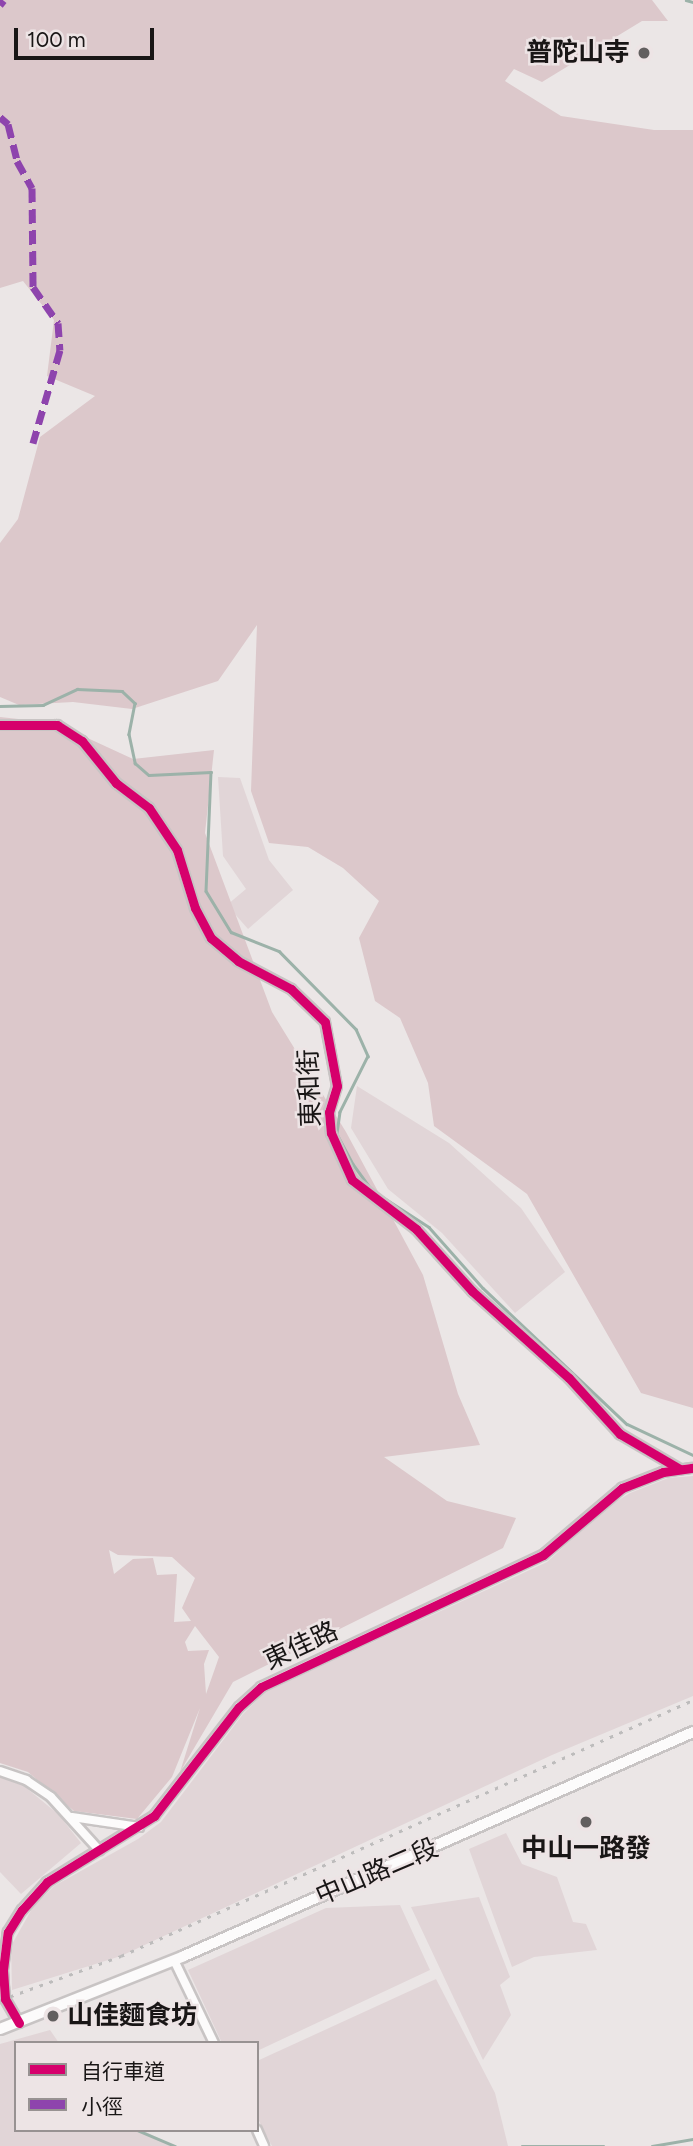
<!DOCTYPE html>
<meta charset="utf-8">
<style>
body{margin:0}
#map{position:relative;width:693px;height:2146px;overflow:hidden;background:#ebe6e6;font-family:Figtree,"Noto Sans TC",sans-serif}
div>[style]{position:absolute}
.built>*{inset:0;background:#e1d5d7}
.green>*{inset:0;background:#dcc8cb}
.stream>*{height:2.5px;margin:-1.25px;padding:0 1.25px;transform-origin:1.25px;border-radius:1.25px;background:#9cb2a9}
.roads{filter:drop-shadow(2px 0 #c8c4c4) drop-shadow(-2px 0 #c8c4c4) drop-shadow(0 2px #c8c4c4) drop-shadow(0 -2px #c8c4c4)}
.street>*{height:8px;margin:-4px;padding:0 4px;transform-origin:4px;border-radius:4px;background:#fcfbfb}
.secondary>*{height:10px;margin:-5px;padding:0 5px;transform-origin:5px;border-radius:5px;background:#fcfbfb}
.rail>*{height:2.5px;margin-top:-1.25px;transform-origin:0;background:repeating-linear-gradient(90deg,#bdbcbc 0 3.5px,transparent 0 10.5px)}
.quiet>*{height:7px;margin-top:-3.5px;transform-origin:0;background:repeating-linear-gradient(90deg,#8e44ad 0 14px,transparent 0 21px)}
.cycleway>*{height:9px;margin:-4.5px;padding:0 4.5px;transform-origin:4.5px;border-radius:4.5px;background:#d6006c}
.dots>*{width:19px;height:19px;translate:-50% -50%;box-sizing:border-box;border:4px solid #ede4e5;border-radius:50%}
span{translate:-50% -50%;white-space:nowrap;text-align:center;line-height:1.15;-webkit-text-stroke:5px #ede4e5;paint-order:stroke}
.poi-label{font-size:26px;color:#191616;font-weight:700}
.right{translate:-100% -50%;text-align:right}
.left{translate:0 -50%;text-align:left}
.street-label{font-size:26px;color:#191616}
.legend{position:absolute;left:14px;top:2041px;width:245px;height:91px;box-sizing:border-box;background:#ede4e5;border:2px solid #989292;margin:0;padding:9px 12px;list-style:none;font-size:21px;color:#191616}
.legend li{display:flex;align-items:center;gap:14px;height:35px}
.legend b{width:35px;border:2px solid #989292}
.scale{position:absolute;left:14px;top:28px;width:140px;height:32px;box-sizing:border-box;border:4px solid #191616;border-top:0;padding-left:9px;font-size:21px;line-height:24px;white-space:nowrap;color:#191616;-webkit-text-stroke:5px #ede4e5;paint-order:stroke}
</style>
<div id="map">
<div class="built">
<i style="clip-path:polygon(218px 777px,240px 778px,269px 860px,293px 890px,248px 929px,227px 905px,246px 889px,223px 856px)"></i>
<i style="clip-path:polygon(357px 1086px,449px 1143px,521px 1208px,565px 1272px,515px 1313px,442px 1233px,388px 1189px,351px 1128px)"></i>
<i style="clip-path:polygon(693px 1476px,693px 1696px,552px 1755px,121px 1956px,12px 1990px,11px 1946px,33px 1907px,54px 1886px,138px 1839px,161px 1822px,243px 1714px,265px 1692px,547px 1562px,607px 1507px,630px 1493px,668px 1478px)"></i>
<i style="clip-path:polygon(0 1775px,19px 1782px,58px 1814px,81px 1843px,21px 1894px,0 1872px)"></i>
<i style="clip-path:polygon(506px 1833px,522px 1864px,557px 1877px,573px 1922px,586px 1924px,597px 1950px,534px 1957px,512px 1967px,469px 1849px)"></i>
<i style="clip-path:polygon(479px 1897px,510px 1977px,500px 1985px,511px 2015px,483px 2060px,411px 1907px)"></i>
<i style="clip-path:polygon(400px 1905px,430px 1970px,257px 2051px,257px 2043px,222px 2043px,188px 1970px,326px 1908px)"></i>
<i style="clip-path:polygon(436px 1979px,495px 2093px,508px 2146px,272px 2146px,257px 2117px,257px 2061px)"></i>
<i style="clip-path:polygon(50px 2030px,59px 2043px,16px 2043px,16px 2130px,142px 2130px,174px 2146px,0 2146px,0 2044px)"></i>
</div>
<div class="green">
<i style="clip-path:polygon(0 0,652px 0,668px 21px,642px 21px,542px 82px,514px 69px,505px 81px,561px 116px,654px 130px,693px 130px,693px 1408px,641px 1393px,527px 1194px,434px 1126px,428px 1083px,400px 1018px,375px 1001px,359px 938px,379px 901px,343px 868px,308px 847px,269px 843px,251px 791px,257px 625px,218px 681px,132px 709px,73px 702px,19px 705px,0 697px,0 543px,18px 519px,40px 437px,95px 396px,47px 376px,54px 320px,23px 281px,0 288px)"></i>
<i style="clip-path:polygon(evenodd,0 717px,55px 723px,133px 759px,214px 750px,205px 833px,272px 1012px,346px 1132px,423px 1275px,458px 1394px,480px 1445px,384px 1457px,447px 1501px,516px 1518px,503px 1548px,233px 1682px,180px 1772px,200px 1708px,172px 1777px,137px 1819px,74px 1811px,28px 1772px,0 1763px,0 717px,109px 1550px,118px 1555px,172px 1557px,195px 1578px,182px 1608px,191px 1621px,174px 1622px,177px 1574px,157px 1575px,153px 1558px,133px 1559px,114px 1574px,109px 1550px,0 717px,195px 1626px,219px 1657px,206px 1694px,204px 1664px,209px 1650px,188px 1651px,185px 1642px,195px 1626px)"></i>
</div>
<div class="stream">
<i style="left:686px;top:0;width:7px;rotate:16deg"></i>
<i style="left:0;top:706px;width:43px;rotate:-1.3deg"></i>
<i style="left:43px;top:705px;width:38px;rotate:-25deg"></i>
<i style="left:77px;top:689px;width:45px;rotate:2.5deg"></i>
<i style="left:122px;top:691px;width:18px;rotate:43deg"></i>
<i style="left:135px;top:703px;width:32px;rotate:101deg"></i>
<i style="left:129px;top:734px;width:30px;rotate:78deg"></i>
<i style="left:135px;top:763px;width:18px;rotate:41deg"></i>
<i style="left:149px;top:775px;width:62px;rotate:-2.8deg"></i>
<i style="left:211px;top:772px;width:119px;rotate:92.4deg"></i>
<i style="left:206px;top:891px;width:48px;rotate:58.6deg"></i>
<i style="left:231px;top:932px;width:52px;rotate:21.6deg"></i>
<i style="left:279px;top:951px;width:110px;rotate:45.4deg"></i>
<i style="left:356px;top:1029px;width:30px;rotate:66deg"></i>
<i style="left:368px;top:1056px;width:63px;rotate:116.6deg"></i>
<i style="left:340px;top:1112px;width:22px;rotate:98deg"></i>
<i style="left:337px;top:1134px;width:34px;rotate:62deg"></i>
<i style="left:353px;top:1164px;width:32px;rotate:54deg"></i>
<i style="left:372px;top:1190px;width:68px;rotate:33deg"></i>
<i style="left:429px;top:1227px;width:81px;rotate:48.5deg"></i>
<i style="left:483px;top:1288px;width:198px;rotate:43.4deg"></i>
<i style="left:627px;top:1424px;width:73px;rotate:25.2deg"></i>
<i style="left:137px;top:2130px;width:41px;rotate:22.8deg"></i>
<i style="left:522px;top:2146px;width:82px"></i>
<i style="left:652px;top:2146px;width:42px;rotate:-9.7deg"></i>
</div>
<div class="roads">
<div class="street">
<i style="left:0;top:725px;width:57px"></i>
<i style="left:57px;top:725px;width:30px;rotate:33deg"></i>
<i style="left:82px;top:741px;width:54px;rotate:51deg"></i>
<i style="left:116px;top:783px;width:41px;rotate:37.1deg"></i>
<i style="left:149px;top:808px;width:50px;rotate:56.3deg"></i>
<i style="left:177px;top:850px;width:61px;rotate:72.8deg"></i>
<i style="left:195px;top:908px;width:34px;rotate:62deg"></i>
<i style="left:211px;top:938px;width:35px;rotate:40deg"></i>
<i style="left:238px;top:961px;width:60px;rotate:27.8deg"></i>
<i style="left:291px;top:989px;width:47px;rotate:44.1deg"></i>
<i style="left:325px;top:1022px;width:65px;rotate:79.4deg"></i>
<i style="left:337px;top:1086px;width:27px;rotate:107deg"></i>
<i style="left:329px;top:1112px;width:21px;rotate:85deg"></i>
<i style="left:331px;top:1133px;width:51px;rotate:65.9deg"></i>
<i style="left:352px;top:1180px;width:81px;rotate:37.4deg"></i>
<i style="left:416px;top:1229px;width:84px;rotate:47.9deg"></i>
<i style="left:472px;top:1291px;width:130px;rotate:41.9deg"></i>
<i style="left:569px;top:1378px;width:76px;rotate:47.7deg"></i>
<i style="left:620px;top:1434px;width:69px;rotate:30.3deg"></i>
<i style="left:0;top:1771px;width:28px;rotate:19deg"></i>
<i style="left:26px;top:1780px;width:30px;rotate:34deg"></i>
<i style="left:51px;top:1797px;width:72px;rotate:47.8deg"></i>
<i style="left:72px;top:1817px;width:68px;rotate:8.5deg"></i>
<i style="left:174px;top:1960px;width:92px;rotate:64.3deg"></i>
<i style="left:19px;top:2023px;width:28px;rotate:-120deg"></i>
<i style="left:5px;top:1999px;width:29px;rotate:-94deg"></i>
<i style="left:3px;top:1970px;width:38px;rotate:-83deg"></i>
<i style="left:8px;top:1932px;width:26px;rotate:-58deg"></i>
<i style="left:22px;top:1910px;width:38px;rotate:-48deg"></i>
<i style="left:47px;top:1882px;width:126px;rotate:-31.7deg"></i>
<i style="left:154px;top:1816px;width:138px;rotate:-52.1deg"></i>
<i style="left:239px;top:1707px;width:30px;rotate:-42deg"></i>
<i style="left:261px;top:1687px;width:311px;rotate:-25.1deg"></i>
<i style="left:543px;top:1555px;width:104px;rotate:-40.3deg"></i>
<i style="left:622px;top:1488px;width:44px;rotate:-21.3deg"></i>
<i style="left:663px;top:1472px;width:30px;rotate:-8deg"></i>
<i style="left:257px;top:2130px;width:17px;rotate:66deg"></i>
</div>
<div class="secondary">
<i style="left:0;top:2029px;width:198px;rotate:-21.6deg"></i>
<i style="left:184px;top:1956px;width:556px;rotate:-23.75deg"></i>
</div>
</div>
<div class="rail">
<i style="left:0;top:2000px;width:129px;rotate:-20deg"></i>
<i style="left:121px;top:1956px;width:627px;rotate:-24.11deg"></i>
</div>
<div class="quiet">
<i style="left:0;top:5px;width:6px;rotate:-51deg"></i>
<i style="left:0;top:117px;width:11px;rotate:41deg"></i>
<i style="left:8px;top:124px;width:38px;rotate:76deg"></i>
<i style="left:17px;top:161px;width:31px;rotate:61deg"></i>
<i style="left:32px;top:188px;width:99px;rotate:89.4deg"></i>
<i style="left:33px;top:287px;width:44px;rotate:55.2deg"></i>
<i style="left:58px;top:323px;width:27px;rotate:86deg"></i>
<i style="left:60px;top:350px;width:97px;rotate:106.2deg"></i>
</div>
<div class="cycleway">
<i style="left:0;top:725px;width:57px"></i>
<i style="left:57px;top:725px;width:30px;rotate:33deg"></i>
<i style="left:82px;top:741px;width:54px;rotate:51deg"></i>
<i style="left:116px;top:783px;width:41px;rotate:37.1deg"></i>
<i style="left:149px;top:808px;width:50px;rotate:56.3deg"></i>
<i style="left:177px;top:850px;width:61px;rotate:72.8deg"></i>
<i style="left:195px;top:908px;width:34px;rotate:62deg"></i>
<i style="left:211px;top:938px;width:35px;rotate:40deg"></i>
<i style="left:238px;top:961px;width:60px;rotate:27.8deg"></i>
<i style="left:291px;top:989px;width:47px;rotate:44.1deg"></i>
<i style="left:325px;top:1022px;width:65px;rotate:79.4deg"></i>
<i style="left:337px;top:1086px;width:27px;rotate:107deg"></i>
<i style="left:329px;top:1112px;width:21px;rotate:85deg"></i>
<i style="left:331px;top:1133px;width:51px;rotate:65.9deg"></i>
<i style="left:352px;top:1180px;width:81px;rotate:37.4deg"></i>
<i style="left:416px;top:1229px;width:84px;rotate:47.9deg"></i>
<i style="left:472px;top:1291px;width:130px;rotate:41.9deg"></i>
<i style="left:569px;top:1378px;width:76px;rotate:47.7deg"></i>
<i style="left:620px;top:1434px;width:69px;rotate:30.3deg"></i>
<i style="left:19px;top:2023px;width:28px;rotate:-120deg"></i>
<i style="left:5px;top:1999px;width:29px;rotate:-94deg"></i>
<i style="left:3px;top:1970px;width:38px;rotate:-83deg"></i>
<i style="left:8px;top:1932px;width:26px;rotate:-58deg"></i>
<i style="left:22px;top:1910px;width:38px;rotate:-48deg"></i>
<i style="left:47px;top:1882px;width:126px;rotate:-31.7deg"></i>
<i style="left:154px;top:1816px;width:138px;rotate:-52.1deg"></i>
<i style="left:239px;top:1707px;width:30px;rotate:-42deg"></i>
<i style="left:261px;top:1687px;width:311px;rotate:-25.1deg"></i>
<i style="left:543px;top:1555px;width:104px;rotate:-40.3deg"></i>
<i style="left:622px;top:1488px;width:44px;rotate:-21.3deg"></i>
<i style="left:663px;top:1472px;width:30px;rotate:-8deg"></i>
</div>
<div class="dots">
<i style="left:644px;top:53px;background:#625f5f"></i>
<i style="left:586px;top:1822px;background:#625f5f"></i>
<i style="left:53px;top:2016px;background:#625f5f"></i>
</div>
<div class="poi-label">
<span class="right" style="left:630px;top:53px">普陀山寺</span>
<span style="left:586px;top:1849px">中山一路發</span>
<span class="left" style="left:67px;top:2016px">山佳麵食坊</span>
</div>
<div class="street-label">
<span style="left:310px;top:1088px;rotate:-92deg">東和街</span>
<span style="left:301px;top:1646px;rotate:-25deg">東佳路</span>
<span style="left:377px;top:1872px;rotate:-23deg">中山路二段</span>
</div>
<ul class="legend">
<li><b style="height:9px;background:#d6006c"></b>自行車道</li>
<li><b style="height:9px;background:#8e44ad"></b>小徑</li>
</ul>
<div class="scale">100 m</div>
</div>
